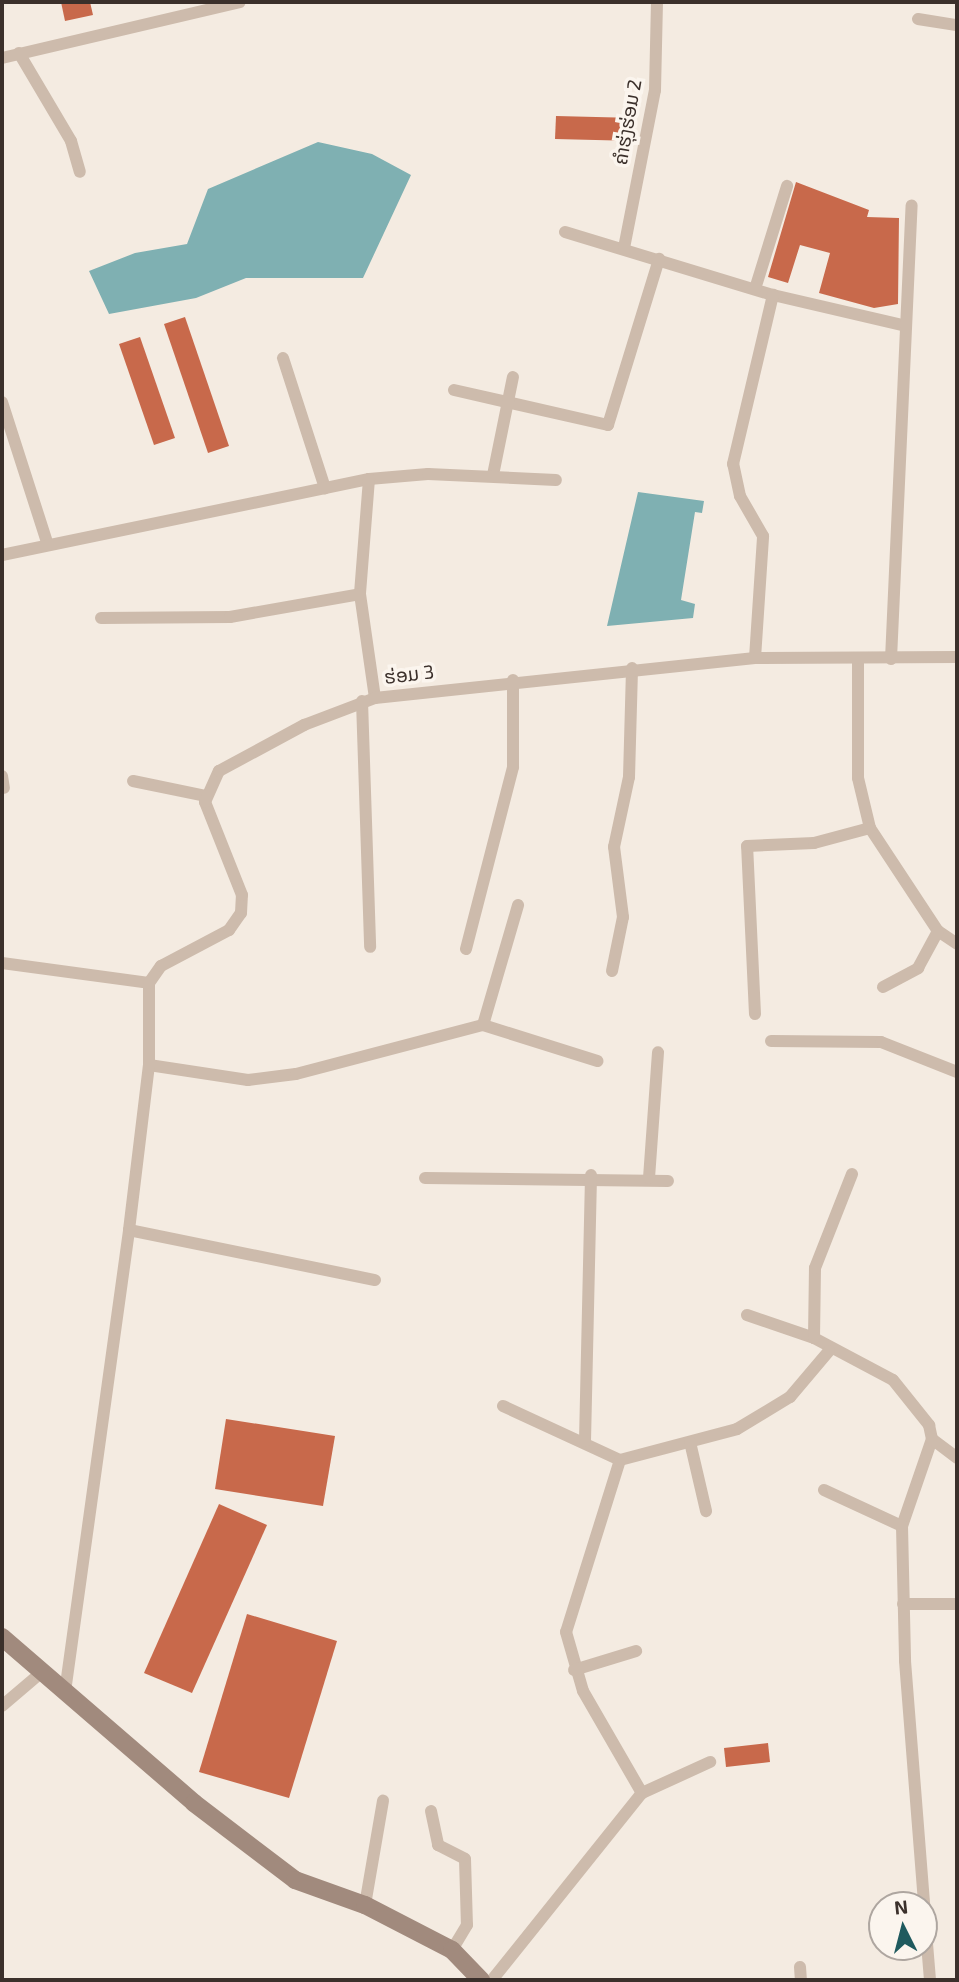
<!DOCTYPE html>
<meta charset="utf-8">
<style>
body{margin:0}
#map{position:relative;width:959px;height:1982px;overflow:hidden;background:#f4ebe1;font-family:"Exo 2","Noto Sans Lao",sans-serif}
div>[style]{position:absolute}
.water>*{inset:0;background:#7fb0b2}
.building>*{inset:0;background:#c8694b}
.street>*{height:12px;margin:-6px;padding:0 6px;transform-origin:6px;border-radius:6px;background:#cdbbac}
.secondary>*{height:18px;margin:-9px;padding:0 9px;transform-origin:9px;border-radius:9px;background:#a18a7d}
span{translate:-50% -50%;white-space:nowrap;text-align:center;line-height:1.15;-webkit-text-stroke:7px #fbf5ee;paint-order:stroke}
.street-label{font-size:19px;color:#3b302b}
.frame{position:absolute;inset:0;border:4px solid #3b302b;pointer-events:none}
.north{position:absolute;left:868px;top:1891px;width:70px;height:70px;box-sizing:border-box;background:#fbf5ee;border:2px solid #aea6a0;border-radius:50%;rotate:354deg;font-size:19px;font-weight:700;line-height:28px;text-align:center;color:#3b302b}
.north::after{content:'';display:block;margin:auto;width:24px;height:32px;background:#1f5a5e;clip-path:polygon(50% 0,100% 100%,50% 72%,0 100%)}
</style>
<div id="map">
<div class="water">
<i style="clip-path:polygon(318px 142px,372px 154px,411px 175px,363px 278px,246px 278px,196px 298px,109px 314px,89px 271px,135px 253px,187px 244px,208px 189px)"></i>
<i style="clip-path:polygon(638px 492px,704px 501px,702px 513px,695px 512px,681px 600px,695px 604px,693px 618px,607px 626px)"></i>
</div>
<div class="building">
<i style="clip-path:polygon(61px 2px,90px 2px,93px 15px,65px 21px)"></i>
<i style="clip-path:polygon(556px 116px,636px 118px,636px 141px,555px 139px)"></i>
<i style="clip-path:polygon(796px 182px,869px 210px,867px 217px,899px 218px,898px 304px,874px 308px,819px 293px,830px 253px,800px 245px,788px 283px,768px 277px)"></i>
<i style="clip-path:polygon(185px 317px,229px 446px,208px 453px,164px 324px)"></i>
<i style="clip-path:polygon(140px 337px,175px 438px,154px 445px,119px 344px)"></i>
<i style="clip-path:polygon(226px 1419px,335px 1436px,323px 1506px,215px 1489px)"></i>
<i style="clip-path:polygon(219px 1504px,267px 1525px,192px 1693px,144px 1673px)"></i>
<i style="clip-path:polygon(247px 1614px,337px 1641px,289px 1798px,199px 1772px)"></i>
<i style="clip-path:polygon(768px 1743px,770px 1762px,726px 1767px,724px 1748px)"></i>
</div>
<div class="street">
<i style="left:918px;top:19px;width:39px;rotate:9deg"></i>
<i style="left:19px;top:53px;width:102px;rotate:59.4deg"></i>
<i style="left:71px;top:141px;width:32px;rotate:74deg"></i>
<i style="left:2px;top:58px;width:244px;rotate:-13.2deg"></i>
<i style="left:565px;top:232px;width:217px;rotate:16.9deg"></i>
<i style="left:773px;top:295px;width:132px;rotate:13.1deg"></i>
<i style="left:624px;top:248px;width:161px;rotate:-78.9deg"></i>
<i style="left:655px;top:90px;width:88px;rotate:-88.7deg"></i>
<i style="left:755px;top:289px;width:108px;rotate:-72.7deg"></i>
<i style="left:283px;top:358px;width:137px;rotate:72.1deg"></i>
<i style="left:454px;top:390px;width:158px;rotate:12.8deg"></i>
<i style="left:608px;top:425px;width:174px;rotate:-72.9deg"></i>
<i style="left:2px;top:402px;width:150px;rotate:72.2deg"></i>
<i style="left:493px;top:475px;width:100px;rotate:-78.5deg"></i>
<i style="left:369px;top:479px;width:59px;rotate:-4.8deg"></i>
<i style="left:428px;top:474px;width:128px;rotate:2.7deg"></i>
<i style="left:2px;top:555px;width:375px;rotate:-11.7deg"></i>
<i style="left:369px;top:479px;width:115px;rotate:94.5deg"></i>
<i style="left:360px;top:594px;width:105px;rotate:81.8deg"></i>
<i style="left:101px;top:618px;width:129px;rotate:-0.4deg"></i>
<i style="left:230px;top:617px;width:132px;rotate:-10deg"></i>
<i style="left:755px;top:658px;width:122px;rotate:-86.2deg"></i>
<i style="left:763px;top:536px;width:46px;rotate:-119.9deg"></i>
<i style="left:740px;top:496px;width:33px;rotate:-102deg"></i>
<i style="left:733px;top:464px;width:174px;rotate:-76.7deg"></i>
<i style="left:858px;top:659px;width:119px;rotate:90deg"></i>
<i style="left:858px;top:778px;width:51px;rotate:76.5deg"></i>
<i style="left:870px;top:828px;width:123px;rotate:56.6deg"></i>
<i style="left:938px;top:931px;width:23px;rotate:34deg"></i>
<i style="left:891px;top:659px;width:454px;rotate:-87.4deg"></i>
<i style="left:362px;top:701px;width:246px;rotate:88.1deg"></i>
<i style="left:2px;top:776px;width:12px;rotate:81deg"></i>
<i style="left:133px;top:781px;width:75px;rotate:11.6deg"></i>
<i style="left:466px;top:949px;width:188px;rotate:-75.5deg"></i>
<i style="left:513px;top:767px;width:87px;rotate:-90deg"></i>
<i style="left:2px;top:963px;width:148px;rotate:7.7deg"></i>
<i style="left:612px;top:971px;width:55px;rotate:-78.5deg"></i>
<i style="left:623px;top:917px;width:71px;rotate:-97.3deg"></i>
<i style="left:614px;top:847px;width:72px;rotate:-77.9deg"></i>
<i style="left:629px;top:777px;width:109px;rotate:-88.4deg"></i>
<i style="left:883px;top:987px;width:40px;rotate:-28deg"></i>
<i style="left:918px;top:968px;width:42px;rotate:-61.6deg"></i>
<i style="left:755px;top:1014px;width:168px;rotate:-92.7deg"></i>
<i style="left:747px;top:846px;width:67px;rotate:-2.6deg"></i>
<i style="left:814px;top:843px;width:58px;rotate:-15deg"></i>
<i style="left:483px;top:1025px;width:125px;rotate:-73.7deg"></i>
<i style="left:771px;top:1041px;width:110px;rotate:0.5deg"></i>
<i style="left:881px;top:1042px;width:82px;rotate:21.5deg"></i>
<i style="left:149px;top:1065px;width:100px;rotate:8.6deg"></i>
<i style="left:248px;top:1080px;width:48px;rotate:-7.1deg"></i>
<i style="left:296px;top:1074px;width:193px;rotate:-14.7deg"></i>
<i style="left:483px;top:1025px;width:120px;rotate:17.5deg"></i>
<i style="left:425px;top:1178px;width:243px;rotate:0.7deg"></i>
<i style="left:649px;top:1178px;width:126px;rotate:-85.9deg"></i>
<i style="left:129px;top:1230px;width:251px;rotate:11.5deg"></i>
<i style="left:747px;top:1315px;width:71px;rotate:18.9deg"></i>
<i style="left:814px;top:1338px;width:89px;rotate:28deg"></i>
<i style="left:893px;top:1380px;width:58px;rotate:51.3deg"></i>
<i style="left:929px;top:1425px;width:14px;rotate:78deg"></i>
<i style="left:932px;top:1439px;width:92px;rotate:109deg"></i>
<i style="left:902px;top:1526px;width:135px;rotate:88.7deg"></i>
<i style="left:905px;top:1661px;width:245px;rotate:85.5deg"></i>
<i style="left:814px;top:1338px;width:70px;rotate:-89.2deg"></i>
<i style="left:815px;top:1268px;width:101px;rotate:-68.5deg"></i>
<i style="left:503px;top:1406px;width:129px;rotate:24.8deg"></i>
<i style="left:620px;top:1460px;width:121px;rotate:-14.8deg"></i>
<i style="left:737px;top:1429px;width:62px;rotate:-31.1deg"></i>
<i style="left:790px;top:1397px;width:60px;rotate:-49.7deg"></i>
<i style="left:932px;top:1439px;width:31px;rotate:37deg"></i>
<i style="left:585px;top:1441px;width:266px;rotate:-88.7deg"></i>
<i style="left:690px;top:1442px;width:71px;rotate:76.9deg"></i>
<i style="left:620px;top:1460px;width:180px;rotate:107.4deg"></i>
<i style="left:566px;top:1632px;width:61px;rotate:73.9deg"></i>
<i style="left:583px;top:1691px;width:118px;rotate:60deg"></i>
<i style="left:824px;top:1490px;width:86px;rotate:24.8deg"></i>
<i style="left:903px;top:1604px;width:54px"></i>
<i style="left:574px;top:1670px;width:65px;rotate:-17deg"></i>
<i style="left:65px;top:1692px;width:466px;rotate:-82.1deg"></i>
<i style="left:129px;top:1230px;width:166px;rotate:-83.1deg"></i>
<i style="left:149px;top:1065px;width:82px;rotate:-90deg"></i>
<i style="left:149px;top:983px;width:21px;rotate:-55deg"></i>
<i style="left:161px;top:966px;width:77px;rotate:-27.9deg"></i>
<i style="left:229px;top:930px;width:21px;rotate:-55deg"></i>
<i style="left:241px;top:913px;width:18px;rotate:-87deg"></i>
<i style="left:242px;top:895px;width:100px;rotate:-111.7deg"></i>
<i style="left:205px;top:802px;width:34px;rotate:-66deg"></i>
<i style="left:219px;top:771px;width:97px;rotate:-28.4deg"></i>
<i style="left:304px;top:725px;width:76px;rotate:-20.8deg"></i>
<i style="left:375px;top:698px;width:382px;rotate:-6deg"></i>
<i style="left:755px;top:658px;width:202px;rotate:-0.3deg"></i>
<i style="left:2px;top:1706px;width:52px;rotate:-40.4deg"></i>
<i style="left:431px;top:1811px;width:35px;rotate:78deg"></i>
<i style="left:438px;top:1845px;width:30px;rotate:27deg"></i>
<i style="left:465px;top:1859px;width:66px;rotate:88.3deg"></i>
<i style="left:467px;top:1925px;width:29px;rotate:121deg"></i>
<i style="left:365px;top:1905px;width:106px;rotate:-80.2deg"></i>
<i style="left:924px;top:1907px;width:73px;rotate:85.3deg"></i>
<i style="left:800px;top:1967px;width:13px;rotate:86deg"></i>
<i style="left:492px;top:1980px;width:240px;rotate:-51.3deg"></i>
<i style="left:642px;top:1793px;width:75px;rotate:-24.5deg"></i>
</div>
<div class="secondary">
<i style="left:2px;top:1637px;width:254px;rotate:40.8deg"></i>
<i style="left:194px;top:1803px;width:127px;rotate:37.3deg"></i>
<i style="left:295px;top:1880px;width:74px;rotate:19.7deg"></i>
<i style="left:365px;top:1905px;width:98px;rotate:27.3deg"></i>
<i style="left:452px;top:1950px;width:42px;rotate:46deg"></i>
</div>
<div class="street-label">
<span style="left:627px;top:122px;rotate:-80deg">ຄໍາຮຸ່ງຮ່ອມ 2</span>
<span style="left:409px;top:674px;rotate:-7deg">ຮ່ອມ 3</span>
</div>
<div class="frame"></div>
<div class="north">N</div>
</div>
